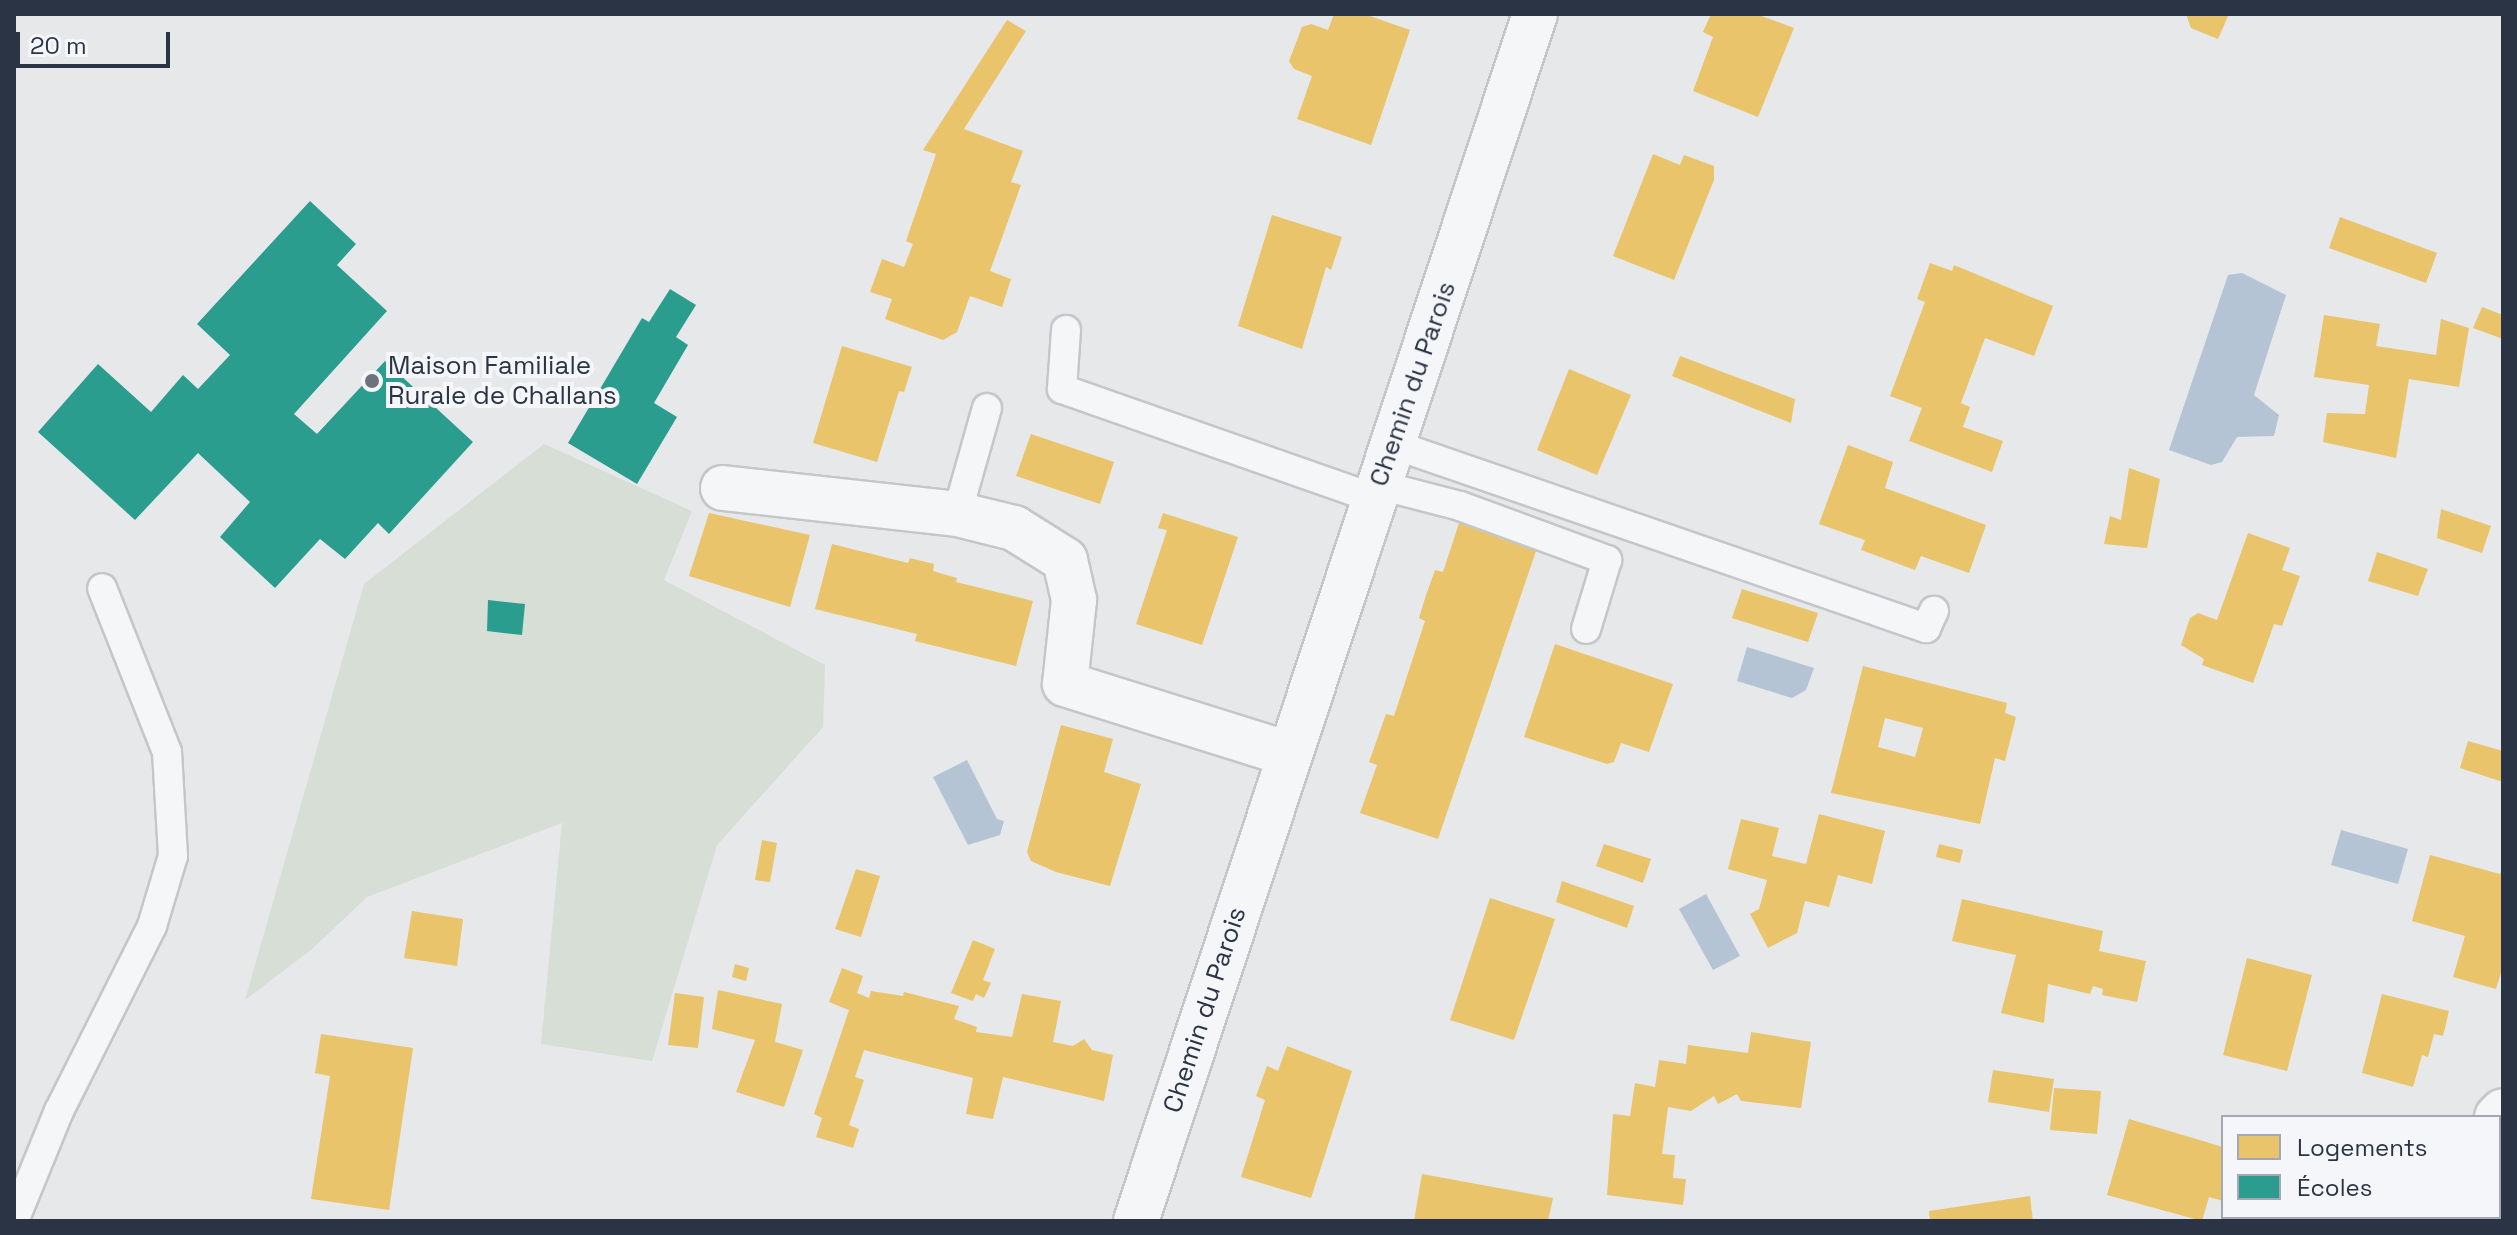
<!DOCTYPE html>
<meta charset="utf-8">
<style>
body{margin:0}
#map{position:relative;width:2517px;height:1235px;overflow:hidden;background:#e6e8ea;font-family:"Space Grotesk",sans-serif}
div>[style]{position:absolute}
.green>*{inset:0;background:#d6ded6}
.water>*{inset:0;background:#b4c4d5}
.homes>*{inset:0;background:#e9c46a}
.schools>*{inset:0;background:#2a9d8f}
.roads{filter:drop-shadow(2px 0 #c4c6c8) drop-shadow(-2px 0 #c4c6c8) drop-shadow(0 2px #c4c6c8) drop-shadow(0 -2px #c4c6c8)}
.service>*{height:28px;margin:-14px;padding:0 14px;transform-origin:14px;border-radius:14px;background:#f5f6f7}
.minor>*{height:44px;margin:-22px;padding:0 22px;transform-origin:22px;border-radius:22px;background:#f5f6f7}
.dots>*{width:22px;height:22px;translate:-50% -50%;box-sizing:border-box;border:4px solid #f4f6f9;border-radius:50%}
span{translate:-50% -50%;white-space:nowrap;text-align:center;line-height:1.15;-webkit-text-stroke:8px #f4f6f9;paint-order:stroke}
.poi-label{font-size:26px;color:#2b3445}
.left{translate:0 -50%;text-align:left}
.street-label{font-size:26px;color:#2b3445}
.frame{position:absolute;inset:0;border:16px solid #2b3445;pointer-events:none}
.legend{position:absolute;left:2221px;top:1115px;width:280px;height:104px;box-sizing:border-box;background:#f4f6f9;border:2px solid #a4a8b1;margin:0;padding:10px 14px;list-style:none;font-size:24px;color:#2b3445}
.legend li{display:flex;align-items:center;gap:16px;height:40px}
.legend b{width:40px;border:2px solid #a4a8b1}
.scale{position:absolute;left:16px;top:32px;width:154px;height:36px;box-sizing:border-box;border:4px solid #2b3445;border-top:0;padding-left:10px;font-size:24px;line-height:28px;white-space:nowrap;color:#2b3445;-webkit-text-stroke:6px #f4f6f9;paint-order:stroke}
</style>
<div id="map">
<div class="green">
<i style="clip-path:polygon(544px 444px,692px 511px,664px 580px,825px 665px,823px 727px,717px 845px,652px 1061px,541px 1044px,562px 823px,367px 897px,312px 949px,245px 1000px,364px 584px)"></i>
</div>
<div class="water">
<i style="clip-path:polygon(2242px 273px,2286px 295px,2254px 395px,2279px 415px,2274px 436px,2237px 437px,2222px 462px,2211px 465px,2169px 450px,2228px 275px)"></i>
<i style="clip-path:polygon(1747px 647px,1814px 668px,1806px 690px,1792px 698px,1737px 681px)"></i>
<i style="clip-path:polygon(967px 760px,997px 819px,1004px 821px,1000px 835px,968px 845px,933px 777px)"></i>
<i style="clip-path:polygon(2341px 830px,2408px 849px,2398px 884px,2331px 865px)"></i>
<i style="clip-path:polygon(1706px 894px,1740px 956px,1713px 970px,1679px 909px)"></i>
</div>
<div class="homes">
<i style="clip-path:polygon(1334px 14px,1364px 14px,1410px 30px,1371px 145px,1297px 119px,1312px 76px,1294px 69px,1289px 61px,1302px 27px,1311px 24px,1328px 30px)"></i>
<i style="clip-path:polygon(1711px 14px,1756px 14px,1794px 28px,1758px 117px,1693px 91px,1713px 37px,1703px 32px)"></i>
<i style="clip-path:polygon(2186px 14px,2229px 14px,2218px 39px,2191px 28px)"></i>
<i style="clip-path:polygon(1007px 20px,1026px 31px,964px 129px,1023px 151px,1011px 182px,1021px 185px,990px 271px,1011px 279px,1002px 307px,970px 296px,957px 332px,943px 340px,885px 319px,892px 299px,870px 292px,882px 259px,904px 267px,913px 244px,906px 241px,936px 154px,923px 150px)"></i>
<i style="clip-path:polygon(1653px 154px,1680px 165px,1684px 155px,1714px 166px,1714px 180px,1674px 280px,1613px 256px)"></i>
<i style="clip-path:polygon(1272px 215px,1342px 237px,1331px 270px,1326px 267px,1302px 349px,1238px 326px)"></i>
<i style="clip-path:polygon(2340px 217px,2437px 253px,2426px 283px,2329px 248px)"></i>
<i style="clip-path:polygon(1930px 263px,1952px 271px,1954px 265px,2053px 306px,2034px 356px,1985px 338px,1961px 403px,1970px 407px,1963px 427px,2003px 441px,1992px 472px,1909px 441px,1922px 408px,1890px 396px,1925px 302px,1917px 299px)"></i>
<i style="clip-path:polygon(2482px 307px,2503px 315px,2503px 339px,2473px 328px)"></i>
<i style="clip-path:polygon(2324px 315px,2380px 324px,2376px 346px,2436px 355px,2441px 319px,2469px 328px,2459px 387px,2409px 379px,2396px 458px,2323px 442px,2327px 413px,2365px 414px,2369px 385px,2314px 377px)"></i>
<i style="clip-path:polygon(842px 346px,912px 367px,904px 392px,899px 391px,877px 462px,813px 443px)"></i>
<i style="clip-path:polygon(1680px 356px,1795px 399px,1791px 423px,1672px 376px)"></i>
<i style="clip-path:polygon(1569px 369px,1631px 395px,1597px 475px,1537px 450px)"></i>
<i style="clip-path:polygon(1031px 434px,1114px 462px,1100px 504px,1016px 476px)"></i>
<i style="clip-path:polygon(1848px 445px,1893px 462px,1885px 488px,1986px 525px,1969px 573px,1921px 556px,1915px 570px,1861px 550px,1865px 540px,1819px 524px)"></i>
<i style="clip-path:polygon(2129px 468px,2160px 479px,2147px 548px,2104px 544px,2110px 516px,2121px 520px)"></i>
<i style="clip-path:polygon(2441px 509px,2491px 526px,2482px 553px,2437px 538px)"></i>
<i style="clip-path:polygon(709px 513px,810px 535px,790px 607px,689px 576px)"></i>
<i style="clip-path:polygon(1163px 513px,1238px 537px,1202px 645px,1136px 624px,1167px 530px,1158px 528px)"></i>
<i style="clip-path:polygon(1459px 523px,1536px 551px,1438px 839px,1360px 813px,1377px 765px,1369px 762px,1386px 714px,1394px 716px,1425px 621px,1419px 618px,1426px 595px,1435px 570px,1443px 572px)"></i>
<i style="clip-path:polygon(2248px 533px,2290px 548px,2282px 570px,2300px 576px,2282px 626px,2274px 624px,2253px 683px,2202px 665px,2204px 659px,2181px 645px,2190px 618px,2198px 613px,2217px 620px)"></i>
<i style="clip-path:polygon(832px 544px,908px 563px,910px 558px,934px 564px,933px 571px,957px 578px,956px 582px,1033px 601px,1016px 666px,915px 641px,917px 634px,815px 609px)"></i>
<i style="clip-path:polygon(2377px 552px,2428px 569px,2418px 596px,2368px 581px)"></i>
<i style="clip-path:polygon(1742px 589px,1818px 613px,1808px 642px,1732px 618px)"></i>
<i style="clip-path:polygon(1555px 644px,1673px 684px,1649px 752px,1621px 743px,1614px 762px,1607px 764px,1524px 737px)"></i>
<i style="clip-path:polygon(evenodd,1863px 666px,2007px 703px,2005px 713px,2016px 717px,2005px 761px,1995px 758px,1980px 824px,1831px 793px,1863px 666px,1885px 718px,1923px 728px,1915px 757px,1878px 747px,1885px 718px)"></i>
<i style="clip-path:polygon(1061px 725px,1113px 739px,1104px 772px,1141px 784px,1110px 886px,1056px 872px,1031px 861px,1027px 852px)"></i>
<i style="clip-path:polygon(2468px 741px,2503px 751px,2503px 782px,2460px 768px)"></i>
<i style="clip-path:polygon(1819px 814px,1885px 831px,1872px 884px,1838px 875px,1829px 907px,1805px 901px,1797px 933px,1768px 948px,1750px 914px,1759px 909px,1767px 880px,1728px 869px,1741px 819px,1779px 828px,1772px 856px,1806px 864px)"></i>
<i style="clip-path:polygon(762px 840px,777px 843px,770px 882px,755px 880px)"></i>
<i style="clip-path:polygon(1604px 844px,1651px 859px,1643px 883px,1596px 866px)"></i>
<i style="clip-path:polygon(1939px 844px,1963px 850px,1960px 863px,1936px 857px)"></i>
<i style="clip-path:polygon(2430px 855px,2500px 874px,2503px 867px,2503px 966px,2496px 989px,2453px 977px,2465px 936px,2412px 921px)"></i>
<i style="clip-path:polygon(856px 869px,880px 876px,861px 937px,835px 929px)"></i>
<i style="clip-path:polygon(1562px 881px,1634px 906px,1627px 928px,1556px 902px)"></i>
<i style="clip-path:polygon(1490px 898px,1555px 919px,1514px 1040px,1450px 1020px)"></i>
<i style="clip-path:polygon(1962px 899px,2103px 931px,2099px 951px,2146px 961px,2137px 1002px,2102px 995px,2103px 989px,2093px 986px,2090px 994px,2048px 984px,2044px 1023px,2001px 1013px,2016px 955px,1952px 941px)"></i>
<i style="clip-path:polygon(412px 911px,463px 919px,457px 966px,404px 958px)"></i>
<i style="clip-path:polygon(973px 940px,995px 949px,983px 980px,991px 983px,984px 998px,976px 994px,973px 1001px,951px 993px)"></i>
<i style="clip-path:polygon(2247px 958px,2312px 975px,2287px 1071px,2223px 1055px)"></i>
<i style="clip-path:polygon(735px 964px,749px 968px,746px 981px,732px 977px)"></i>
<i style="clip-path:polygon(842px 968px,863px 976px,857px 993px,869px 998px,871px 991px,903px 996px,904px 992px,959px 1006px,954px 1019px,977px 1027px,976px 1032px,1012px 1037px,1022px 994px,1061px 1001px,1053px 1042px,1073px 1046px,1084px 1039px,1092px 1050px,1113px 1055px,1104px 1101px,1003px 1077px,993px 1119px,966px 1114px,973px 1078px,864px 1050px,855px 1077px,864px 1080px,849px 1125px,859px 1129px,853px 1148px,816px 1137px,822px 1118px,814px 1114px,849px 1010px,829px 1002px)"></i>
<i style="clip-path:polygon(718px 990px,782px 1004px,775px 1042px,803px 1050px,784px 1107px,736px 1092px,755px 1040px,712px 1029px)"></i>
<i style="clip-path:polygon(675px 993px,704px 997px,698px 1048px,668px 1045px)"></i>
<i style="clip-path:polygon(2382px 994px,2449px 1011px,2443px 1036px,2434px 1034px,2428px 1057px,2422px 1055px,2413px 1087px,2362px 1073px)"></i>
<i style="clip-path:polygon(1751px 1032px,1811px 1042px,1801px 1108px,1741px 1101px,1737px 1094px,1718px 1104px,1714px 1096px,1691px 1111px,1668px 1107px,1662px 1154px,1675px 1155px,1673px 1178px,1686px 1179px,1683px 1205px,1607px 1195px,1613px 1114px,1630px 1116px,1635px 1083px,1655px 1087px,1659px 1060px,1686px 1064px,1688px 1045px,1748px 1053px)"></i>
<i style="clip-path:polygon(321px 1034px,413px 1048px,389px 1210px,311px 1199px,330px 1076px,315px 1073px)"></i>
<i style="clip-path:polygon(1287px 1046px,1352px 1071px,1311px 1198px,1241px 1177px,1265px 1100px,1256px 1096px,1267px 1066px,1278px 1071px)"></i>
<i style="clip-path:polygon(1993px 1070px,2054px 1079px,2049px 1112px,1988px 1102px)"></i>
<i style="clip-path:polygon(2054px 1088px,2101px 1091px,2097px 1134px,2050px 1130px)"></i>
<i style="clip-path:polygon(2129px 1119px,2223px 1147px,2223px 1201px,2209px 1197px,2202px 1221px,2107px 1195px)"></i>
<i style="clip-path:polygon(1422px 1174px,1553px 1198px,1548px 1221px,1414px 1221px)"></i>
<i style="clip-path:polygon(2030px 1196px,2033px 1221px,1930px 1221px,1929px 1211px)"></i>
</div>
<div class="schools">
<i style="clip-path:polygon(310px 201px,356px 244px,337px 265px,387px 311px,294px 414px,317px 434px,385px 361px,473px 442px,389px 534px,378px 523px,345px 559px,320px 539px,275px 588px,220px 537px,250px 502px,198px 453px,135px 520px,38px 432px,98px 364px,151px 412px,183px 375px,198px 389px,230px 355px,197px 324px)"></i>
<i style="clip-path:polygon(670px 289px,696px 305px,676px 337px,688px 345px,654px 403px,677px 417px,637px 484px,568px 443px,642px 318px,649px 322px)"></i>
<i style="clip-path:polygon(488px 600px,525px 604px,522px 635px,487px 631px)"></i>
</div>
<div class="roads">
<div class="service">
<i style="left:1066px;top:330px;width:59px;rotate:93.9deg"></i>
<i style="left:1062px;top:389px;width:330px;rotate:19.3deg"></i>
<i style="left:1395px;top:445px;width:562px;rotate:19.02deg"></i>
<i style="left:1926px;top:628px;width:19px;rotate:-65deg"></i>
<i style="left:1379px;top:485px;width:84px;rotate:14.5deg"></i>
<i style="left:1460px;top:506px;width:157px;rotate:20.2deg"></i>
<i style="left:1607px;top:560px;width:72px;rotate:106.9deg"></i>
<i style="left:957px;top:514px;width:110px;rotate:-74.2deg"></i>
<i style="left:14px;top:1221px;width:119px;rotate:-67.8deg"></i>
<i style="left:59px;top:1111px;width:207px;rotate:-63.3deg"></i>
<i style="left:152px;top:926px;width:73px;rotate:-73.3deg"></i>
<i style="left:173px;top:856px;width:104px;rotate:-93.3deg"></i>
<i style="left:167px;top:752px;width:176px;rotate:-111.6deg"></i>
</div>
<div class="minor">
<i style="left:723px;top:488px;width:235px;rotate:6.3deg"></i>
<i style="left:957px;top:514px;width:59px;rotate:13.8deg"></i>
<i style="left:1014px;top:528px;width:60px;rotate:32.1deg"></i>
<i style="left:1065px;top:560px;width:41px;rotate:77.3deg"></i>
<i style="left:1074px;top:600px;width:84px;rotate:96.1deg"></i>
<i style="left:1065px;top:684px;width:235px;rotate:17.4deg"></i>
<i style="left:2497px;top:1117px;width:8px;rotate:-45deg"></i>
<i style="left:1136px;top:1221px;width:1271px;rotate:-71.71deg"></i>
<i style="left:2363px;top:1221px;width:7px;rotate:-34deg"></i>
</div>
</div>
<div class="dots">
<i style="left:372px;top:381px;background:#6c737f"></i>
</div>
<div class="poi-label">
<span class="left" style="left:388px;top:381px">Maison Familiale<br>Rurale de Challans</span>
</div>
<div class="street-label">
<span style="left:1413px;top:384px;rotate:-71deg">Chemin du Parois</span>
<span style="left:1205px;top:1010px;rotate:-72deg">Chemin du Parois</span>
</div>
<div class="frame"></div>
<ul class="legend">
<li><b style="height:22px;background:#e9c46a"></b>Logements</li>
<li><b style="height:22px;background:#2a9d8f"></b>Écoles</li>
</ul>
<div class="scale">20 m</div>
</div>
